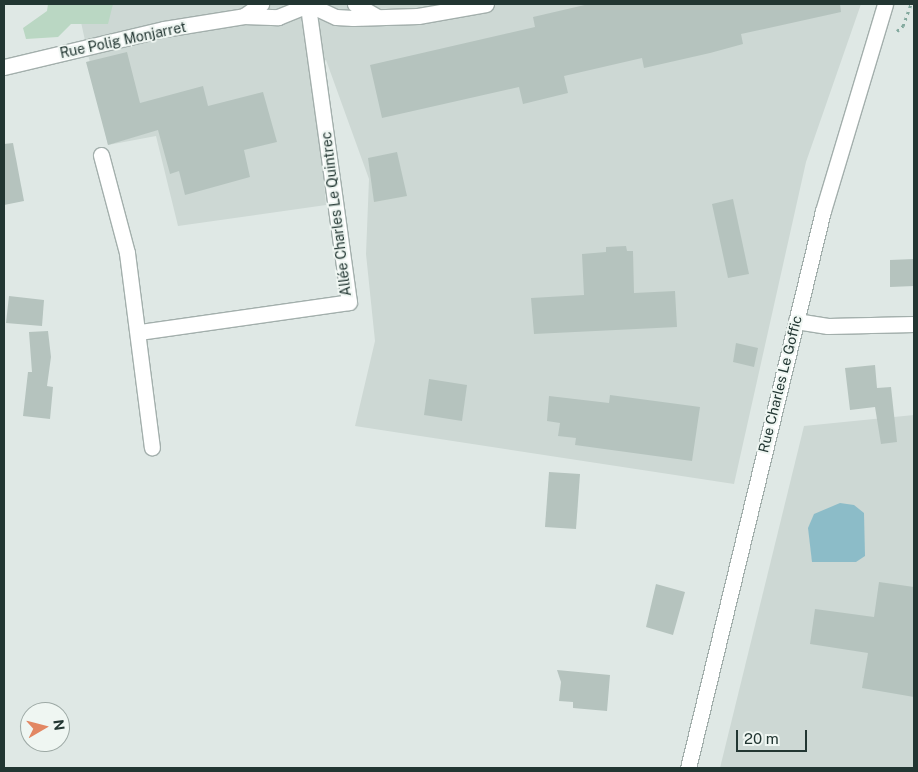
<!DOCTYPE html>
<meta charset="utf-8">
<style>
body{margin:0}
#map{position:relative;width:918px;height:772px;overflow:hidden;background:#dfe8e5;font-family:"Public Sans",sans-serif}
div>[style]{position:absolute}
.built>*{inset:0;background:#cdd8d4}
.green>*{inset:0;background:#bad7c3}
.water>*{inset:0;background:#8cbcc8}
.building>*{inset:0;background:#b5c3be}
.path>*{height:3px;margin-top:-1.5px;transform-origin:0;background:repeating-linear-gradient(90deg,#83a99e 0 2.5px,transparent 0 6.5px)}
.roads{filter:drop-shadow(1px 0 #a3afac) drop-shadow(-1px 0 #a3afac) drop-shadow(0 1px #a3afac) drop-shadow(0 -1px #a3afac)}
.minor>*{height:15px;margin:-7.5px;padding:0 7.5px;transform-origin:7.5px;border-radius:7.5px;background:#fff}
.tertiary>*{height:15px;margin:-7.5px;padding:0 7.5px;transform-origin:7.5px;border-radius:7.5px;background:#fff}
span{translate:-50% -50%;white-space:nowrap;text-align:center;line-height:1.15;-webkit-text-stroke:4px #eff6f2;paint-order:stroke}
.street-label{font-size:14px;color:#223632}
.frame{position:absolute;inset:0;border:5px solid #223632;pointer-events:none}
.north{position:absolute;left:20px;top:702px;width:50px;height:50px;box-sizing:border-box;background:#eff6f2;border:1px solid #9da9a5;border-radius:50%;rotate:82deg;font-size:14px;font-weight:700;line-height:20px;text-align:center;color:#223632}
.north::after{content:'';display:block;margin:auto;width:18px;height:22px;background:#e28763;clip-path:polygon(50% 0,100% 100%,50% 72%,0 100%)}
.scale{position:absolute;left:736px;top:730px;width:71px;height:22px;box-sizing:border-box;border:2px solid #223632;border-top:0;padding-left:6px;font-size:15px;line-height:18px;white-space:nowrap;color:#223632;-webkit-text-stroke:4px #eff6f2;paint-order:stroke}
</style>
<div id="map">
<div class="built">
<i style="clip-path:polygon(77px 4px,861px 4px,806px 162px,734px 484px,355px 426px,375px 341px,366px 254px,369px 179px,326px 60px,314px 64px,326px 205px,178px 226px,156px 136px,108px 145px)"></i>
<i style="clip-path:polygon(914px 415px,914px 768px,720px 768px,804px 426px)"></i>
</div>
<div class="green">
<i style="clip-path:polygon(48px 4px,113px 4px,108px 24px,71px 24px,58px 37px,26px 39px,23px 28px,47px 11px)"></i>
</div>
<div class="water">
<i style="clip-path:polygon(840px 503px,854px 505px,864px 513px,865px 556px,856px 562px,812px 562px,808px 528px,814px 514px)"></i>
</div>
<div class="building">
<i style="clip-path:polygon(589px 4px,840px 4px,841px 12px,741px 34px,743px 44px,710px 53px,644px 68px,642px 58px,564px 76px,568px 93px,523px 104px,519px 87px,382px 118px,370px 65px,535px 27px,533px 17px)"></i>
<i style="clip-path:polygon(127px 52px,140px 103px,203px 86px,208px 106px,263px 92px,277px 142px,244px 150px,250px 177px,185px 195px,179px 171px,170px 174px,158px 130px,108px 145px,86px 62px)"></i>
<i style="clip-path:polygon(13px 143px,24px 201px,4px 205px,4px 144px)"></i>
<i style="clip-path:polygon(397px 152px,407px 196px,374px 202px,368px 158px)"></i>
<i style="clip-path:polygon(733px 199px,749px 274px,728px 278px,712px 204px)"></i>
<i style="clip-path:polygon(626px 246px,627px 251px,633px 251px,634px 293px,675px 291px,677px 327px,534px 334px,531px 298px,584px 295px,582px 254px,606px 252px,606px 247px)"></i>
<i style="clip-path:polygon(914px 259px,914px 286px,890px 287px,890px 260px)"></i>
<i style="clip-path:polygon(9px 296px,44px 300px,42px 326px,6px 323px)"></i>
<i style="clip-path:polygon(48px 331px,51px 357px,47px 386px,53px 387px,50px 419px,23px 416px,28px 372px,32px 372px,29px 332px)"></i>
<i style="clip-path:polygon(736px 343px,758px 348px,754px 367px,733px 362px)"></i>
<i style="clip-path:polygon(875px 365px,877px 388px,891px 387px,897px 442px,881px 444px,875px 407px,850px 410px,845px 368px)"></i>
<i style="clip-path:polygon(429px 379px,467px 385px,462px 421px,424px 415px)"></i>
<i style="clip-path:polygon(610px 395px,700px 407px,692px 461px,575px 445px,576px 438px,558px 436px,560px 423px,547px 421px,549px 396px,609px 403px)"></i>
<i style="clip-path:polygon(549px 472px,580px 474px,576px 529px,545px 527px)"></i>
<i style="clip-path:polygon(879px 582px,914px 587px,914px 697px,862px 688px,868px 653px,810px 644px,815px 609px,874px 617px)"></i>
<i style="clip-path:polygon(656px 584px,685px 592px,673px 635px,646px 627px)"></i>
<i style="clip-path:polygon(557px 670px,610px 675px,607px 711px,573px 708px,573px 702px,559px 701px,561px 682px)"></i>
</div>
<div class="path">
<i style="left:897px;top:31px;width:8px;rotate:-40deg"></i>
<i style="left:903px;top:26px;width:23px;rotate:-70deg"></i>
</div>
<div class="roads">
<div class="minor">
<i style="left:355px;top:4px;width:24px;rotate:30deg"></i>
<i style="left:312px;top:6px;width:26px;rotate:25deg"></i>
<i style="left:336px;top:17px;width:17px;rotate:3deg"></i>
<i style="left:353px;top:18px;width:65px;rotate:-1.8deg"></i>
<i style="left:418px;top:16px;width:69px;rotate:-10deg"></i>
<i style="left:244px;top:16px;width:21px;rotate:-35deg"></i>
<i style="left:4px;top:67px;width:164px;rotate:-13.4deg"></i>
<i style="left:164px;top:29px;width:81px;rotate:-9.2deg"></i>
<i style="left:244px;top:16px;width:34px;rotate:2deg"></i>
<i style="left:278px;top:17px;width:24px;rotate:-22deg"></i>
<i style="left:101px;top:155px;width:101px;rotate:75.1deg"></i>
<i style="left:127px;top:253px;width:196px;rotate:82.7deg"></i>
<i style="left:796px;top:321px;width:32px;rotate:9deg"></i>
<i style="left:828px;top:326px;width:86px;rotate:-1.3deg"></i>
<i style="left:139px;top:332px;width:212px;rotate:-8.1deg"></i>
<i style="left:349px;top:302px;width:297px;rotate:-97.9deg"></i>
</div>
<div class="tertiary">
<i style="left:688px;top:768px;width:573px;rotate:-76.38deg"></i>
<i style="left:823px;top:211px;width:216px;rotate:-73.3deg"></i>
</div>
</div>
<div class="street-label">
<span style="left:123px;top:40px;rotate:-12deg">Rue Polig Monjarret</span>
<span style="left:336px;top:214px;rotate:-97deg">Allée Charles Le Quintrec</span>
<span style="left:780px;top:384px;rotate:-76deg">Rue Charles Le Goffic</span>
</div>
<div class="frame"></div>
<div class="north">N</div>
<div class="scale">20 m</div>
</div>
